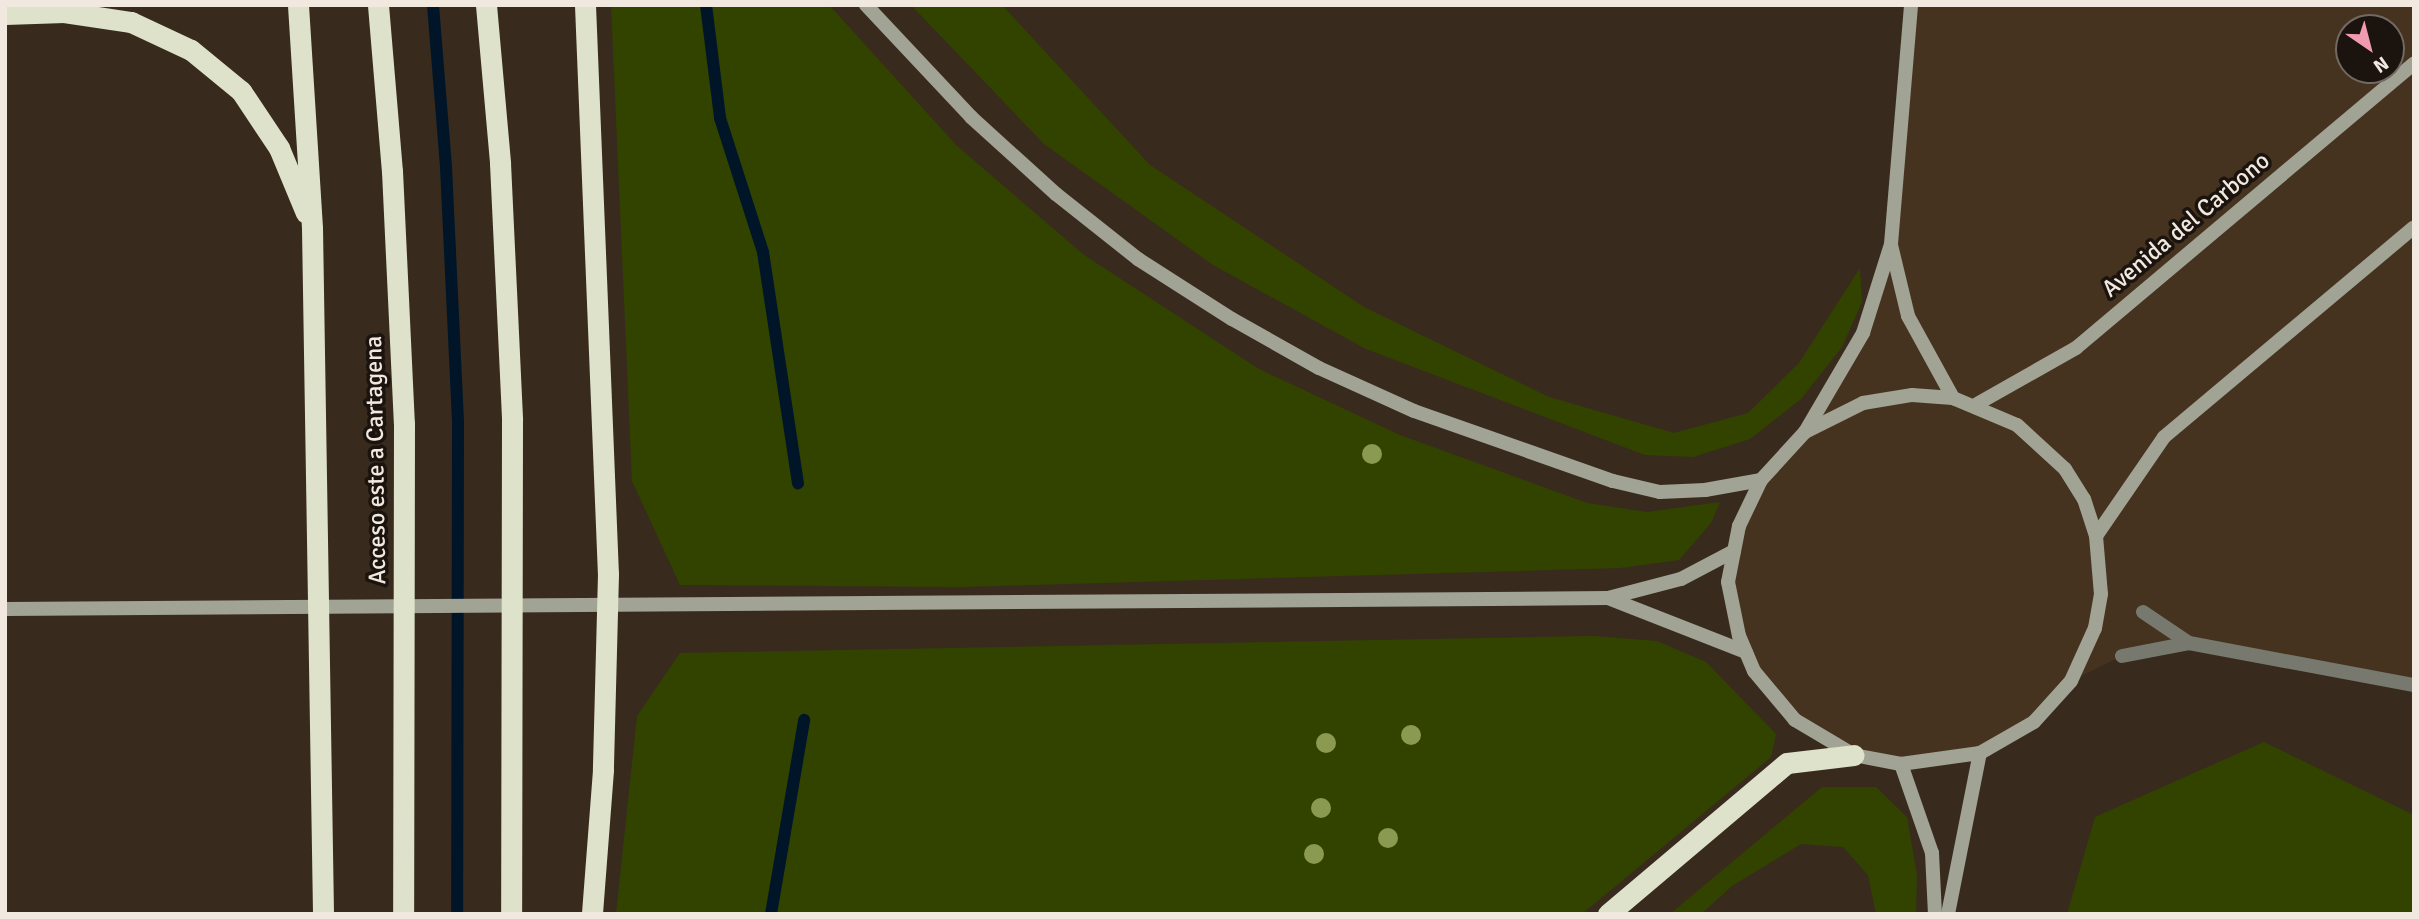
<!DOCTYPE html>
<style>
body{margin:0}
#map{position:relative;width:2419px;height:919px;overflow:hidden;background:#382b1d;font-family:Signika,sans-serif}
div>[style]{position:absolute}
.built>*{inset:0;background:#453320}
.green>*{inset:0;background:#324300}
.stream>*{height:12px;margin:-6px;padding:0 6px;transform-origin:6px;border-radius:6px;background:#001628}
.street>*{height:14px;margin:-7px;padding:0 7px;transform-origin:7px;border-radius:7px;background:#77796f}
.secondary>*{height:14px;margin:-7px;padding:0 7px;transform-origin:7px;border-radius:7px;background:#a1a394}
.highway>*{height:21px;margin:-10.5px;padding:0 10.5px;transform-origin:10.5px;border-radius:10.5px;background:#dfe2ca}
.trees>*{width:20px;height:20px;margin:-10px;border-radius:50%;background:#8a9a51}
span{translate:-50% -50%;white-space:nowrap;text-align:center;line-height:1.15;-webkit-text-stroke:7px #1b140e;paint-order:stroke}
.street-label{font-size:24px;color:#f1e8df}
.frame{position:absolute;inset:0;border:7px solid #f1e8df;pointer-events:none}
.north{position:absolute;left:2335px;top:14px;width:70px;height:70px;box-sizing:border-box;background:#1b140e;border:2px solid #716962;border-radius:50%;rotate:145deg;font-size:19px;font-weight:700;line-height:28px;text-align:center;color:#f1e8df}
.north::after{content:'';display:block;margin:auto;width:24px;height:32px;background:#f19ab0;clip-path:polygon(50% 0,100% 100%,50% 72%,0 100%)}
</style>
<div id="map">
<div class="built">
<i style="clip-path:polygon(evenodd,1911px 5px,2414px 5px,2414px 685px,2189px 643px,2122px 656px,2071px 681px,2034px 722px,1980px 753px,1901px 764px,1854px 755px,1795px 720px,1754px 671px,1728px 582px,1761px 480px,1840px 379px,1891px 244px,1911px 5px,2349px 28px,2391px 28px,2391px 70px,2349px 70px,2349px 28px)"></i>
</div>
<div class="green">
<i style="clip-path:polygon(611px 5px,829px 5px,957px 146px,1084px 255px,1259px 369px,1400px 435px,1587px 503px,1647px 512px,1720px 502px,1711px 523px,1679px 560px,1620px 568px,961px 587px,680px 585px,632px 481px)"></i>
<i style="clip-path:polygon(911px 5px,1002px 5px,1150px 165px,1364px 307px,1549px 397px,1674px 433px,1748px 413px,1799px 363px,1860px 268px,1862px 302px,1842px 347px,1801px 399px,1750px 439px,1693px 457px,1645px 455px,1366px 349px,1213px 265px,1044px 144px)"></i>
<i style="clip-path:polygon(1593px 636px,1657px 641px,1706px 662px,1776px 734px,1771px 757px,1582px 914px,616px 914px,637px 716px,680px 653px)"></i>
<i style="clip-path:polygon(2264px 742px,2414px 815px,2414px 914px,2067px 914px,2095px 817px)"></i>
<i style="clip-path:polygon(1822px 787px,1876px 787px,1907px 817px,1917px 875px,1916px 914px,1876px 914px,1868px 875px,1843px 847px,1801px 844px,1732px 886px,1701px 914px,1670px 914px)"></i>
</div>
<div class="stream">
<i style="left:433px;top:5px;width:163px;rotate:85.4deg"></i>
<i style="left:446px;top:167px;width:255px;rotate:87.3deg"></i>
<i style="left:458px;top:422px;width:492px;rotate:90.1deg"></i>
<i style="left:706px;top:5px;width:114px;rotate:82.9deg"></i>
<i style="left:720px;top:118px;width:141px;rotate:72.2deg"></i>
<i style="left:763px;top:252px;width:234px;rotate:81.4deg"></i>
<i style="left:771px;top:914px;width:197px;rotate:-80.3deg"></i>
</div>
<div class="street">
<i style="left:2143px;top:612px;width:55px;rotate:34deg"></i>
<i style="left:2122px;top:656px;width:68px;rotate:-11deg"></i>
<i style="left:2189px;top:643px;width:229px;rotate:10.6deg"></i>
</div>
<div class="secondary">
<i style="left:866px;top:5px;width:154px;rotate:46.8deg"></i>
<i style="left:971px;top:117px;width:115px;rotate:42.2deg"></i>
<i style="left:1056px;top:194px;width:105px;rotate:38.4deg"></i>
<i style="left:1138px;top:259px;width:112px;rotate:32.6deg"></i>
<i style="left:1232px;top:319px;width:100px;rotate:29.4deg"></i>
<i style="left:1319px;top:368px;width:104px;rotate:24.4deg"></i>
<i style="left:1414px;top:411px;width:211px;rotate:19.4deg"></i>
<i style="left:1613px;top:481px;width:48px;rotate:13.2deg"></i>
<i style="left:1660px;top:492px;width:45px;rotate:-2.5deg"></i>
<i style="left:1705px;top:490px;width:57px;rotate:-10.1deg"></i>
<i style="left:1891px;top:245px;width:73px;rotate:76.5deg"></i>
<i style="left:1908px;top:316px;width:94px;rotate:61.2deg"></i>
<i style="left:1977px;top:404px;width:114px;rotate:-29.5deg"></i>
<i style="left:2076px;top:348px;width:442px;rotate:-40.1deg"></i>
<i style="left:1805px;top:432px;width:65px;rotate:-26.6deg"></i>
<i style="left:1863px;top:403px;width:50px;rotate:-9.3deg"></i>
<i style="left:1912px;top:395px;width:41px;rotate:4.2deg"></i>
<i style="left:1953px;top:398px;width:69px;rotate:22.9deg"></i>
<i style="left:2017px;top:425px;width:65px;rotate:42.5deg"></i>
<i style="left:2065px;top:469px;width:36px;rotate:58deg"></i>
<i style="left:2084px;top:499px;width:39px;rotate:72deg"></i>
<i style="left:2096px;top:536px;width:58px;rotate:85.1deg"></i>
<i style="left:2101px;top:594px;width:35px;rotate:100deg"></i>
<i style="left:2095px;top:628px;width:58px;rotate:114.4deg"></i>
<i style="left:2071px;top:681px;width:55px;rotate:132.1deg"></i>
<i style="left:2034px;top:722px;width:62px;rotate:150.1deg"></i>
<i style="left:1980px;top:753px;width:80px;rotate:172.1deg"></i>
<i style="left:1901px;top:764px;width:48px;rotate:-169.2deg"></i>
<i style="left:1854px;top:755px;width:69px;rotate:-149.3deg"></i>
<i style="left:1795px;top:720px;width:64px;rotate:-129.9deg"></i>
<i style="left:1754px;top:671px;width:38px;rotate:-113deg"></i>
<i style="left:1739px;top:636px;width:55px;rotate:-101.5deg"></i>
<i style="left:1728px;top:582px;width:57px;rotate:-78.9deg"></i>
<i style="left:1739px;top:526px;width:51px;rotate:-64.4deg"></i>
<i style="left:1761px;top:480px;width:65px;rotate:-47.5deg"></i>
<i style="left:1805px;top:432px;width:115px;rotate:-59.6deg"></i>
<i style="left:1863px;top:333px;width:93px;rotate:-72.5deg"></i>
<i style="left:1891px;top:244px;width:240px;rotate:-85.2deg"></i>
<i style="left:2096px;top:536px;width:120px;rotate:-55.5deg"></i>
<i style="left:2164px;top:437px;width:326px;rotate:-40deg"></i>
<i style="left:1608px;top:598px;width:148px;rotate:21.4deg"></i>
<i style="left:5px;top:609px;width:1603px;rotate:-0.39deg"></i>
<i style="left:1608px;top:598px;width:75px;rotate:-14.6deg"></i>
<i style="left:1681px;top:579px;width:60px;rotate:-27.8deg"></i>
<i style="left:1901px;top:764px;width:94px;rotate:70.8deg"></i>
<i style="left:1932px;top:853px;width:61px;rotate:87.2deg"></i>
<i style="left:1948px;top:914px;width:164px;rotate:-78.8deg"></i>
</div>
<div class="highway">
<i style="left:298px;top:5px;width:223px;rotate:86.4deg"></i>
<i style="left:312px;top:228px;width:686px;rotate:89.08deg"></i>
<i style="left:378px;top:5px;width:167px;rotate:85.2deg"></i>
<i style="left:392px;top:171px;width:252px;rotate:87.3deg"></i>
<i style="left:404px;top:423px;width:491px;rotate:90.1deg"></i>
<i style="left:486px;top:5px;width:159px;rotate:84.9deg"></i>
<i style="left:500px;top:163px;width:257px;rotate:87.3deg"></i>
<i style="left:512px;top:420px;width:494px;rotate:90.1deg"></i>
<i style="left:585px;top:5px;width:569px;rotate:87.69deg"></i>
<i style="left:608px;top:574px;width:196px;rotate:91.5deg"></i>
<i style="left:603px;top:770px;width:144px;rotate:94.4deg"></i>
<i style="left:5px;top:14px;width:59px;rotate:-1.9deg"></i>
<i style="left:64px;top:12px;width:68px;rotate:8.5deg"></i>
<i style="left:131px;top:22px;width:66px;rotate:25deg"></i>
<i style="left:191px;top:50px;width:65px;rotate:39.4deg"></i>
<i style="left:241px;top:91px;width:69px;rotate:56.3deg"></i>
<i style="left:279px;top:148px;width:70px;rotate:67.4deg"></i>
<i style="left:1608px;top:914px;width:234px;rotate:-40.2deg"></i>
<i style="left:1787px;top:763px;width:67px;rotate:-6.8deg"></i>
</div>
<div class="trees">
<i style="left:1372px;top:454px"></i>
<i style="left:1411px;top:735px"></i>
<i style="left:1326px;top:743px"></i>
<i style="left:1321px;top:808px"></i>
<i style="left:1388px;top:838px"></i>
<i style="left:1314px;top:854px"></i>
</div>
<div class="street-label">
<span style="left:2186px;top:225px;rotate:-40deg">Avenida del Carbono</span>
<span style="left:376px;top:460px;rotate:-91deg">Acceso este a Cartagena</span>
</div>
<div class="frame"></div>
<div class="north">N</div>
</div>
